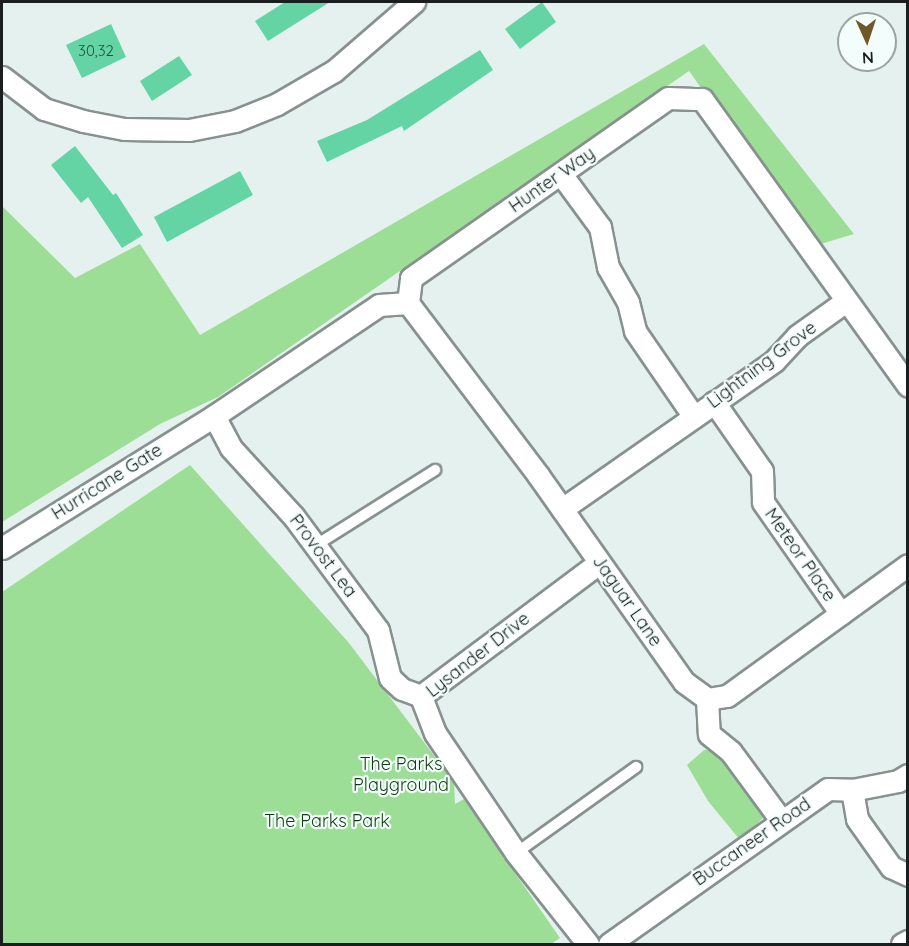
<!DOCTYPE html>
<style>
body{margin:0}
#map{position:relative;width:909px;height:946px;overflow:hidden;background:#e5f1ef;font-family:Quicksand,sans-serif}
div>[style]{position:absolute}
.green>*{inset:0;background:#9dde97}
.building>*{inset:0;background:#64d4a5}
.roads{filter:drop-shadow(2px 0 #87918f) drop-shadow(-2px 0 #87918f) drop-shadow(0 2px #87918f) drop-shadow(0 -2px #87918f)}
.service>*{height:10px;margin:-5px;padding:0 5px;transform-origin:5px;border-radius:5px;background:#fff}
.minor>*{height:21px;margin:-10.5px;padding:0 10.5px;transform-origin:10.5px;border-radius:10.5px;background:#fff}
span{translate:-50% -50%;white-space:nowrap;text-align:center;line-height:1.15;-webkit-text-stroke:4.5px #f3fefc;paint-order:stroke}
.number-label{font-size:15px;color:#2c4c40}
.number-label span{-webkit-text-stroke-width:0}
.street-label{font-size:18px;color:#1a1e1e}
.park-label{font-size:18px;color:#0f3e0d}
.frame{position:absolute;inset:0;border:3px solid #1a1e1e;pointer-events:none}
.north{position:absolute;left:837px;top:12px;width:60px;height:60px;box-sizing:border-box;background:#f3fefc;border:2px solid #9ca4a3;border-radius:50%;rotate:177deg;font-size:16px;font-weight:700;line-height:24px;text-align:center;color:#1a1e1e}
.north::after{content:'';display:block;margin:auto;width:21px;height:27px;background:#725729;clip-path:polygon(50% 0,100% 100%,50% 72%,0 100%)}
</style>
<div id="map">
<div class="green">
<i style="clip-path:polygon(704px 44px,854px 234px,814px 246px,689px 71px,218px 397px,160px 424px,2px 522px,2px 206px,75px 278px,140px 244px,200px 335px)"></i>
<i style="clip-path:polygon(190px 465px,349px 643px,454px 782px,455px 804px,464px 799px,560px 938px,551px 944px,2px 944px,2px 592px)"></i>
<i style="clip-path:polygon(704px 750px,712px 750px,731px 767px,764px 817px,740px 840px,708px 801px,687px 765px)"></i>
</div>
<div class="building">
<i style="clip-path:polygon(285px 2px,330px 2px,268px 41px,255px 21px)"></i>
<i style="clip-path:polygon(542px 2px,556px 22px,520px 49px,505px 29px)"></i>
<i style="clip-path:polygon(111px 24px,126px 57px,82px 78px,66px 45px)"></i>
<i style="clip-path:polygon(480px 50px,493px 70px,404px 131px,402px 126px,327px 162px,317px 141px,367px 120px)"></i>
<i style="clip-path:polygon(179px 56px,192px 75px,152px 101px,140px 81px)"></i>
<i style="clip-path:polygon(75px 146px,113px 195px,116px 193px,143px 235px,122px 248px,88px 197px,81px 203px,51px 165px)"></i>
<i style="clip-path:polygon(240px 171px,253px 195px,167px 242px,154px 217px)"></i>
</div>
<div class="roads">
<div class="service">
<i style="left:316px;top:545px;width:141px;rotate:-32.2deg"></i>
<i style="left:516px;top:853px;width:148px;rotate:-35.6deg"></i>
</div>
<div class="minor">
<i style="left:2px;top:77px;width:53px;rotate:37.3deg"></i>
<i style="left:44px;top:109px;width:41px;rotate:17.1deg"></i>
<i style="left:83px;top:121px;width:42px;rotate:11deg"></i>
<i style="left:124px;top:129px;width:65px;rotate:0.9deg"></i>
<i style="left:189px;top:130px;width:47px;rotate:-11.1deg"></i>
<i style="left:235px;top:121px;width:45px;rotate:-22deg"></i>
<i style="left:277px;top:104px;width:66px;rotate:-30.1deg"></i>
<i style="left:334px;top:71px;width:106px;rotate:-40.8deg"></i>
<i style="left:561px;top:174px;width:66px;rotate:53.7deg"></i>
<i style="left:600px;top:227px;width:41px;rotate:78.7deg"></i>
<i style="left:608px;top:267px;width:40px;rotate:60.3deg"></i>
<i style="left:628px;top:302px;width:30px;rotate:76deg"></i>
<i style="left:635px;top:331px;width:104px;rotate:55.5deg"></i>
<i style="left:408px;top:303px;width:216px;rotate:52.9deg"></i>
<i style="left:538px;top:475px;width:253px;rotate:54.8deg"></i>
<i style="left:684px;top:682px;width:29px;rotate:36deg"></i>
<i style="left:707px;top:699px;width:20px;rotate:-9deg"></i>
<i style="left:727px;top:696px;width:223px;rotate:-35.9deg"></i>
<i style="left:408px;top:303px;width:25px;rotate:-83deg"></i>
<i style="left:411px;top:278px;width:314px;rotate:-35deg"></i>
<i style="left:668px;top:98px;width:34px;rotate:2deg"></i>
<i style="left:702px;top:99px;width:353px;rotate:54.3deg"></i>
<i style="left:714px;top:402px;width:84px;rotate:55.2deg"></i>
<i style="left:762px;top:471px;width:31px;rotate:88deg"></i>
<i style="left:763px;top:502px;width:136px;rotate:55.1deg"></i>
<i style="left:214px;top:416px;width:36px;rotate:62deg"></i>
<i style="left:231px;top:448px;width:93px;rotate:47.6deg"></i>
<i style="left:294px;top:517px;width:141px;rotate:53.4deg"></i>
<i style="left:378px;top:630px;width:49px;rotate:76deg"></i>
<i style="left:390px;top:678px;width:16px;rotate:43deg"></i>
<i style="left:402px;top:689px;width:20px;rotate:20deg"></i>
<i style="left:562px;top:509px;width:259px;rotate:-34.9deg"></i>
<i style="left:774px;top:361px;width:34px;rotate:-47deg"></i>
<i style="left:797px;top:336px;width:60px;rotate:-35.5deg"></i>
<i style="left:2px;top:548px;width:250px;rotate:-31.9deg"></i>
<i style="left:214px;top:416px;width:199px;rotate:-33.9deg"></i>
<i style="left:379px;top:305px;width:29px;rotate:-4deg"></i>
<i style="left:707px;top:699px;width:35px;rotate:87deg"></i>
<i style="left:709px;top:734px;width:28px;rotate:39deg"></i>
<i style="left:731px;top:752px;width:84px;rotate:53.7deg"></i>
<i style="left:852px;top:790px;width:29px;rotate:80deg"></i>
<i style="left:857px;top:819px;width:59px;rotate:54.7deg"></i>
<i style="left:891px;top:867px;width:19px;rotate:25deg"></i>
<i style="left:588px;top:944px;width:116px;rotate:-128.4deg"></i>
<i style="left:516px;top:853px;width:145px;rotate:-124deg"></i>
<i style="left:435px;top:733px;width:40px;rotate:-111deg"></i>
<i style="left:421px;top:696px;width:222px;rotate:-36.8deg"></i>
<i style="left:609px;top:944px;width:268px;rotate:-35.3deg"></i>
<i style="left:828px;top:789px;width:24px;rotate:2deg"></i>
<i style="left:852px;top:790px;width:47px;rotate:-11.1deg"></i>
<i style="left:898px;top:781px;width:12px;rotate:-31deg"></i>
<i style="left:902px;top:944px;width:7px;rotate:-27deg"></i>
</div>
</div>
<div class="number-label">
<span style="left:96px;top:51px">30,32</span>
</div>
<div class="street-label">
<span style="left:552px;top:180px;rotate:-35deg">Hunter Way</span>
<span style="left:762px;top:365px;rotate:-37deg">Lightning Grove</span>
<span style="left:107px;top:482px;rotate:-32deg">Hurricane Gate</span>
<span style="left:800px;top:555px;rotate:55deg">Meteor Place</span>
<span style="left:323px;top:556px;rotate:53deg">Provost Lea</span>
<span style="left:627px;top:601px;rotate:55deg">Jaguar Lane</span>
<span style="left:478px;top:655px;rotate:-38deg">Lysander Drive</span>
<span style="left:752px;top:842px;rotate:-35deg">Buccaneer Road</span>
</div>
<div class="park-label">
<span style="left:401px;top:775px">The Parks<br>Playground</span>
<span style="left:327px;top:821px">The Parks Park</span>
</div>
<div class="frame"></div>
<div class="north">N</div>
</div>
